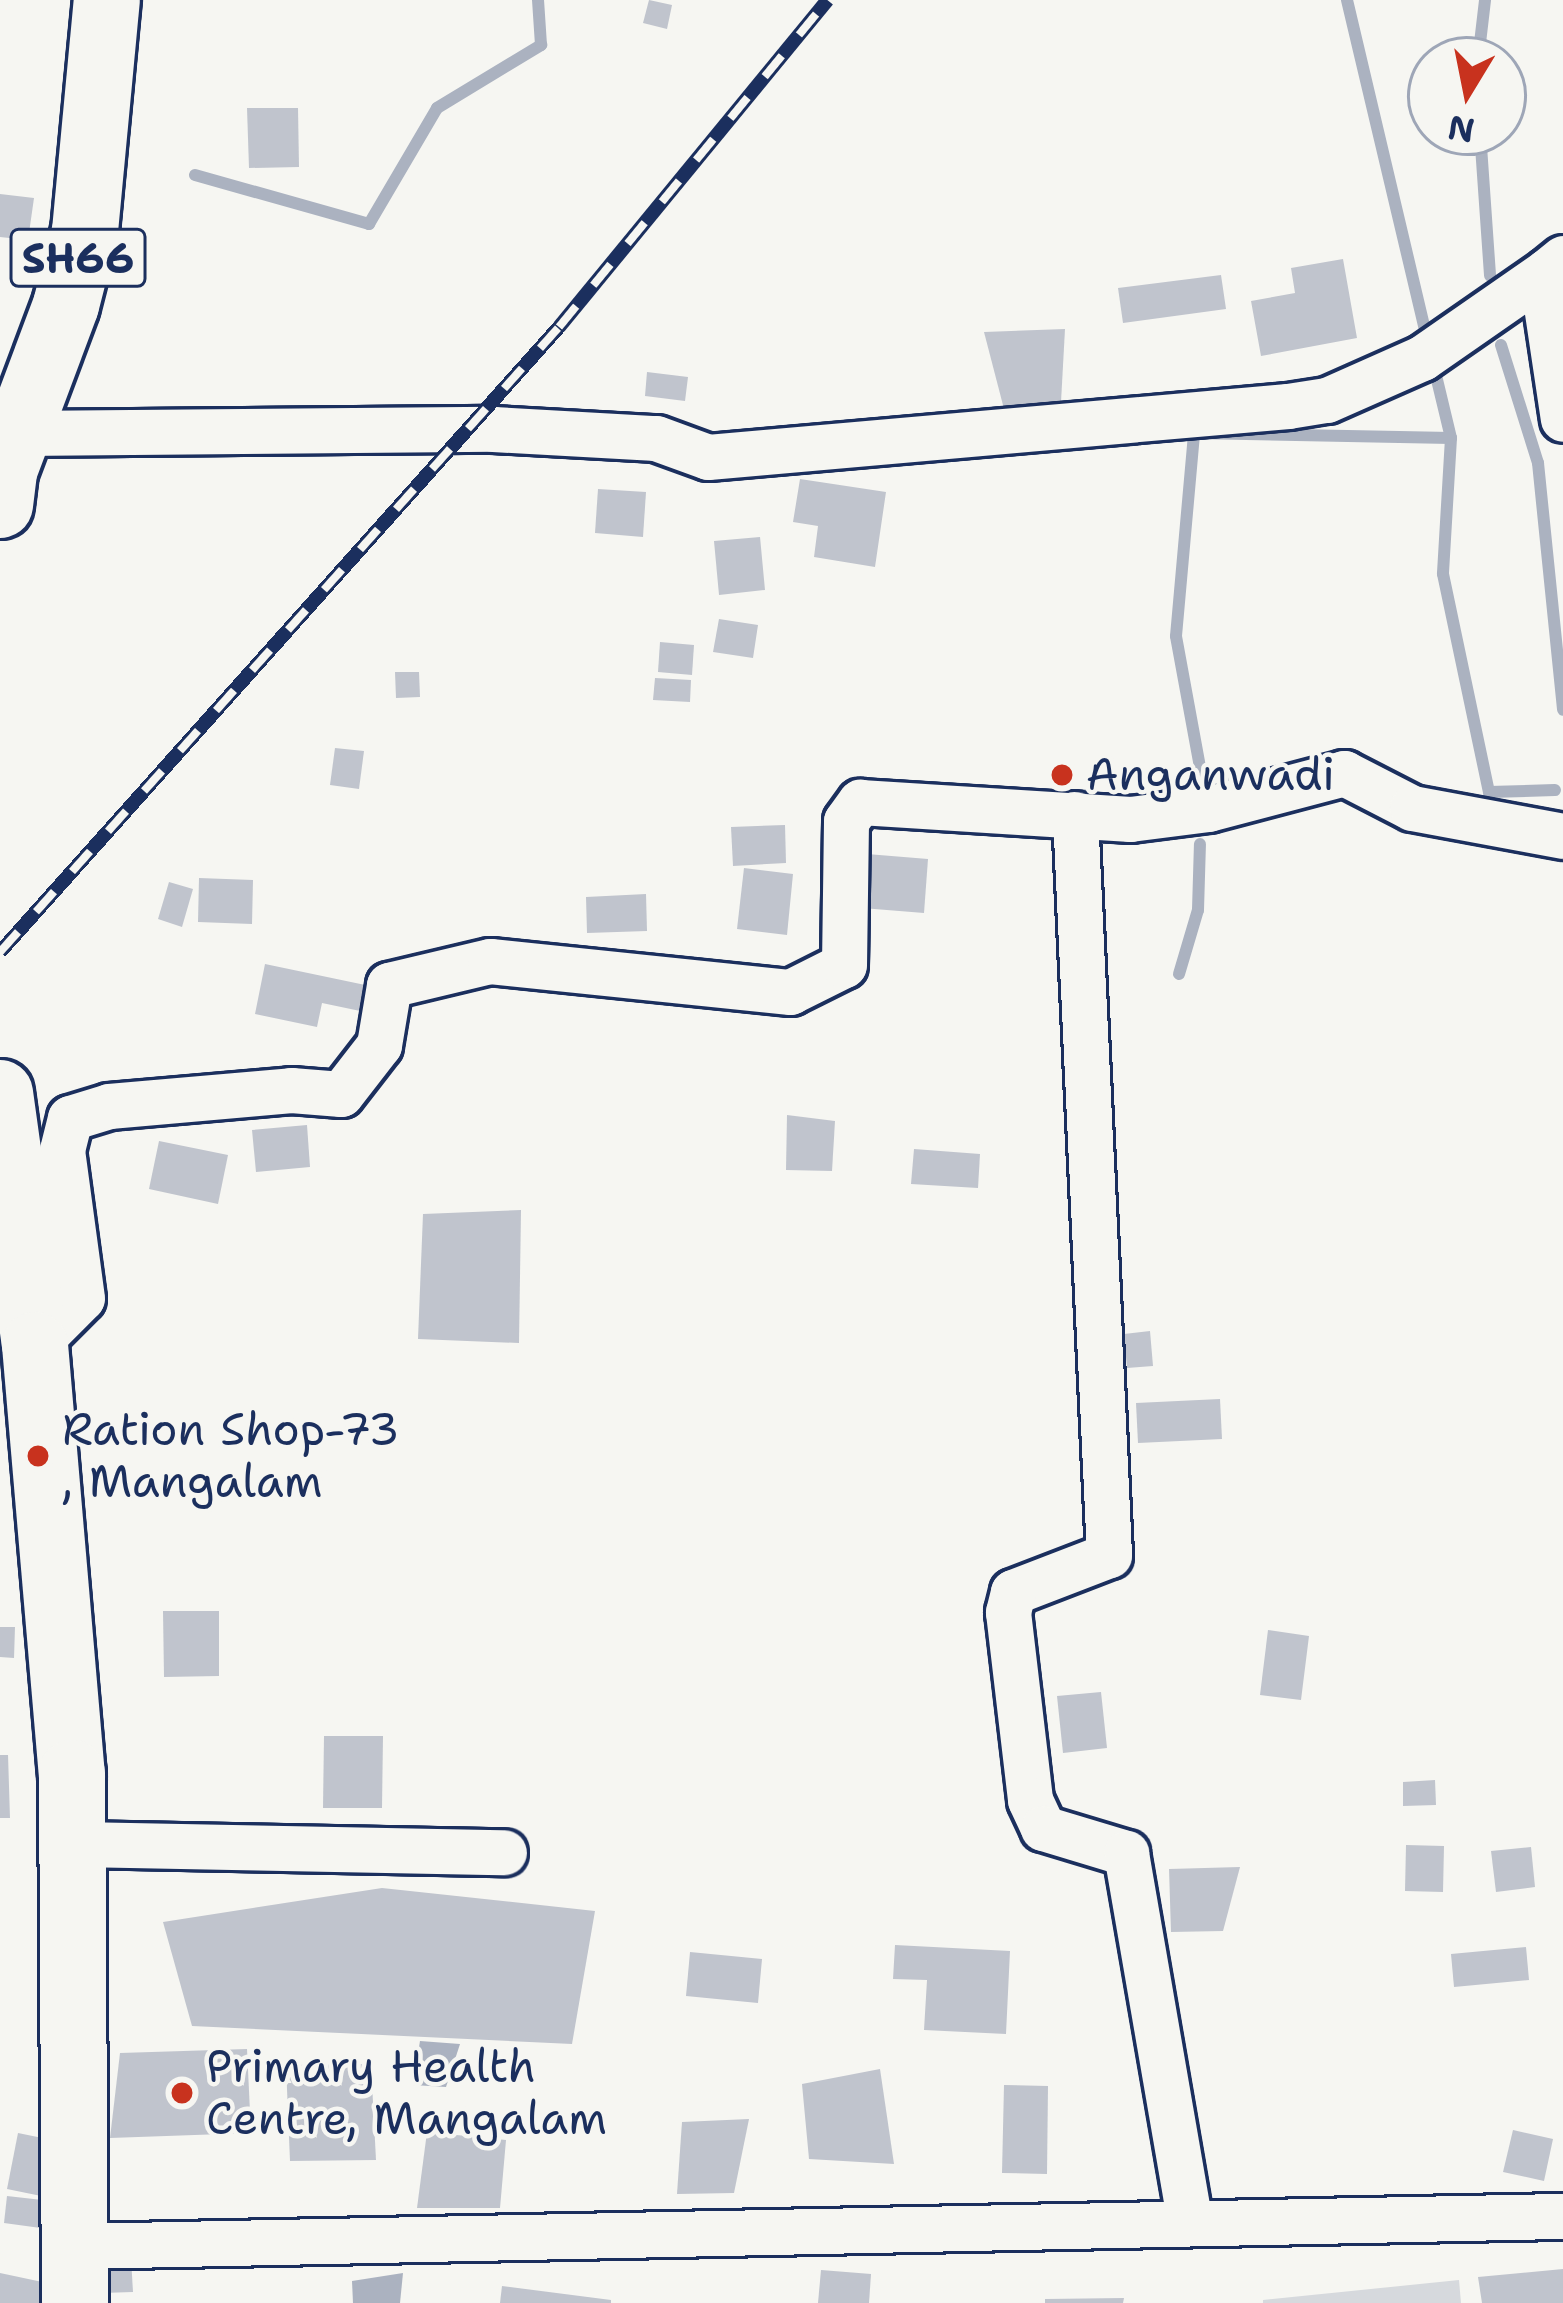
<!DOCTYPE html>
<style>
body{margin:0}
#map{position:relative;width:1563px;height:2303px;overflow:hidden;background:#f6f6f2;font-family:"Shantell Sans",sans-serif}
div>[style]{position:absolute}
.green>*{inset:0;background:#d6d9dd}
.water>*{inset:0;background:#abb2c0}
.stream>*{height:12px;margin:-6px;padding:0 6px;transform-origin:6px;border-radius:6px;background:#abb2c0}
.building>*{inset:0;background:#c0c4cd}
.roads{filter:drop-shadow(3px 0 #1b2f5e) drop-shadow(-3px 0 #1b2f5e) drop-shadow(0 3px #1b2f5e) drop-shadow(0 -3px #1b2f5e)}
.minor>*{height:45px;margin:-22.5px;padding:0 22.5px;transform-origin:22.5px;border-radius:22.5px;background:#f6f6f2}
.primary>*{height:66px;margin:-33px;padding:0 33px;transform-origin:33px;border-radius:33px;background:#f6f6f2}
.rail>*{height:14px;margin-top:-7px;transform-origin:0;background:repeating-linear-gradient(90deg,#f6f6f2 0 27px,#1b2f5e 0 54px);box-sizing:border-box;border-block:3px solid #1b2f5e}
.dots>*{width:33px;height:33px;translate:-50% -50%;box-sizing:border-box;border:6px solid #f6f6f2;border-radius:50%}
span{translate:-50% -50%;white-space:nowrap;text-align:center;line-height:1.15;-webkit-text-stroke:9px #f6f6f2;paint-order:stroke}
.shield-label span{padding:3px 9px;background:#f6f6f2;border:3px solid;border-radius:9px;-webkit-text-stroke-width:0}
.shield-label{font-size:42px;color:#1b2f5e;font-weight:700}
.poi-label{font-size:45px;color:#1b2f5e}
.left{translate:0 -50%;text-align:left}
.north{position:absolute;left:1407px;top:36px;width:120px;height:120px;box-sizing:border-box;background:#f6f6f2;border:3px solid #9ea6b7;border-radius:50%;rotate:190deg;font-size:33px;font-weight:700;line-height:48px;text-align:center;color:#1b2f5e}
.north::after{content:'';display:block;margin:auto;width:42px;height:54px;background:#c8321e;clip-path:polygon(50% 0,100% 100%,50% 72%,0 100%)}
</style>
<div id="map">
<div class="green">
<i style="clip-path:polygon(1459px 2280px,1461px 2303px,1263px 2303px,1263px 2300px)"></i>
</div>
<div class="water">
<i style="clip-path:polygon(420px 2041px,460px 2044px,446px 2087px,413px 2085px)"></i>
<i style="clip-path:polygon(403px 2273px,400px 2303px,353px 2303px,352px 2281px)"></i>
</div>
<div class="stream">
<i style="left:1347px;top:0;width:352px;rotate:76.7deg"></i>
<i style="left:1478px;top:60px;width:60px;rotate:-83.3deg"></i>
<i style="left:1480px;top:132px;width:144px;rotate:86deg"></i>
<i style="left:195px;top:175px;width:181px;rotate:15.7deg"></i>
<i style="left:369px;top:224px;width:134px;rotate:-59.6deg"></i>
<i style="left:437px;top:108px;width:122px;rotate:-31.2deg"></i>
<i style="left:541px;top:45px;width:45px;rotate:-93.8deg"></i>
<i style="left:1501px;top:345px;width:124px;rotate:72.6deg"></i>
<i style="left:1538px;top:463px;width:248px;rotate:84.2deg"></i>
<i style="left:1433px;top:363px;width:77px;rotate:76.5deg"></i>
<i style="left:1451px;top:438px;width:136px;rotate:93.4deg"></i>
<i style="left:1443px;top:574px;width:223px;rotate:78.1deg"></i>
<i style="left:1489px;top:792px;width:66px;rotate:-1.7deg"></i>
<i style="left:1202px;top:778px;width:144px;rotate:-100.4deg"></i>
<i style="left:1176px;top:636px;width:204px;rotate:-84.9deg"></i>
<i style="left:1194px;top:433px;width:257px;rotate:1.1deg"></i>
<i style="left:1179px;top:974px;width:67px;rotate:-73.5deg"></i>
<i style="left:1198px;top:910px;width:66px;rotate:-88.3deg"></i>
</div>
<div class="building">
<i style="clip-path:polygon(649px 0,672px 5px,667px 29px,643px 23px)"></i>
<i style="clip-path:polygon(247px 108px,298px 108px,299px 167px,249px 168px)"></i>
<i style="clip-path:polygon(0 194px,34px 198px,28px 240px,0 237px)"></i>
<i style="clip-path:polygon(1343px 259px,1357px 338px,1261px 356px,1251px 301px,1295px 293px,1291px 268px)"></i>
<i style="clip-path:polygon(1221px 275px,1226px 309px,1123px 323px,1118px 288px)"></i>
<i style="clip-path:polygon(1065px 329px,1061px 402px,1004px 409px,984px 332px)"></i>
<i style="clip-path:polygon(647px 372px,688px 377px,685px 401px,645px 396px)"></i>
<i style="clip-path:polygon(800px 479px,886px 492px,875px 567px,814px 557px,818px 526px,793px 522px)"></i>
<i style="clip-path:polygon(598px 489px,646px 492px,643px 537px,595px 533px)"></i>
<i style="clip-path:polygon(760px 537px,765px 590px,719px 595px,714px 541px)"></i>
<i style="clip-path:polygon(719px 619px,758px 625px,753px 658px,713px 652px)"></i>
<i style="clip-path:polygon(660px 642px,694px 645px,692px 675px,658px 672px)"></i>
<i style="clip-path:polygon(395px 672px,419px 672px,420px 697px,396px 698px)"></i>
<i style="clip-path:polygon(655px 678px,691px 680px,690px 702px,653px 700px)"></i>
<i style="clip-path:polygon(335px 748px,364px 751px,359px 789px,330px 785px)"></i>
<i style="clip-path:polygon(1054px 766px,1073px 769px,1071px 781px,1052px 781px)"></i>
<i style="clip-path:polygon(785px 825px,786px 863px,733px 866px,731px 827px)"></i>
<i style="clip-path:polygon(867px 854px,928px 859px,924px 913px,862px 908px)"></i>
<i style="clip-path:polygon(744px 868px,793px 874px,787px 935px,737px 929px)"></i>
<i style="clip-path:polygon(199px 878px,253px 880px,252px 924px,198px 922px)"></i>
<i style="clip-path:polygon(169px 882px,193px 889px,182px 927px,158px 919px)"></i>
<i style="clip-path:polygon(646px 894px,647px 931px,587px 933px,586px 897px)"></i>
<i style="clip-path:polygon(265px 964px,370px 986px,365px 1012px,322px 1003px,317px 1027px,255px 1014px)"></i>
<i style="clip-path:polygon(787px 1115px,835px 1121px,832px 1171px,786px 1170px)"></i>
<i style="clip-path:polygon(307px 1125px,310px 1167px,256px 1172px,252px 1130px)"></i>
<i style="clip-path:polygon(159px 1141px,228px 1155px,218px 1204px,149px 1189px)"></i>
<i style="clip-path:polygon(914px 1149px,980px 1154px,978px 1188px,911px 1184px)"></i>
<i style="clip-path:polygon(521px 1210px,519px 1343px,418px 1339px,423px 1214px)"></i>
<i style="clip-path:polygon(1150px 1331px,1153px 1366px,1127px 1368px,1124px 1334px)"></i>
<i style="clip-path:polygon(1220px 1399px,1222px 1439px,1138px 1443px,1136px 1403px)"></i>
<i style="clip-path:polygon(163px 1611px,219px 1611px,219px 1676px,164px 1677px)"></i>
<i style="clip-path:polygon(0 1627px,15px 1627px,14px 1658px,0 1657px)"></i>
<i style="clip-path:polygon(1268px 1630px,1309px 1636px,1301px 1700px,1260px 1695px)"></i>
<i style="clip-path:polygon(1101px 1692px,1107px 1748px,1063px 1753px,1057px 1696px)"></i>
<i style="clip-path:polygon(324px 1736px,383px 1736px,382px 1808px,323px 1808px)"></i>
<i style="clip-path:polygon(0 1755px,8px 1755px,10px 1818px,0 1818px)"></i>
<i style="clip-path:polygon(1435px 1780px,1436px 1805px,1403px 1806px,1403px 1782px)"></i>
<i style="clip-path:polygon(1406px 1845px,1444px 1846px,1443px 1892px,1405px 1891px)"></i>
<i style="clip-path:polygon(1531px 1847px,1535px 1887px,1496px 1892px,1491px 1851px)"></i>
<i style="clip-path:polygon(1240px 1867px,1223px 1931px,1171px 1932px,1169px 1869px)"></i>
<i style="clip-path:polygon(382px 1888px,595px 1911px,572px 2044px,192px 2026px,163px 1922px)"></i>
<i style="clip-path:polygon(895px 1945px,1010px 1951px,1006px 2034px,924px 2030px,927px 1980px,893px 1979px)"></i>
<i style="clip-path:polygon(1526px 1947px,1529px 1980px,1454px 1987px,1451px 1954px)"></i>
<i style="clip-path:polygon(690px 1952px,762px 1959px,758px 2003px,686px 1996px)"></i>
<i style="clip-path:polygon(247px 2049px,251px 2133px,110px 2138px,120px 2053px)"></i>
<i style="clip-path:polygon(371px 2064px,376px 2160px,290px 2161px,286px 2065px)"></i>
<i style="clip-path:polygon(880px 2069px,894px 2164px,809px 2159px,802px 2084px)"></i>
<i style="clip-path:polygon(1004px 2085px,1048px 2086px,1047px 2174px,1002px 2173px)"></i>
<i style="clip-path:polygon(749px 2119px,734px 2193px,677px 2194px,682px 2122px)"></i>
<i style="clip-path:polygon(1513px 2130px,1553px 2139px,1544px 2181px,1503px 2172px)"></i>
<i style="clip-path:polygon(427px 2132px,506px 2140px,500px 2208px,417px 2208px)"></i>
<i style="clip-path:polygon(18px 2133px,62px 2142px,51px 2198px,7px 2189px)"></i>
<i style="clip-path:polygon(7px 2196px,51px 2201px,48px 2229px,4px 2223px)"></i>
<i style="clip-path:polygon(100px 2258px,131px 2258px,133px 2292px,102px 2293px)"></i>
<i style="clip-path:polygon(1563px 2269px,1563px 2303px,1482px 2303px,1478px 2277px)"></i>
<i style="clip-path:polygon(821px 2270px,871px 2274px,869px 2303px,818px 2303px)"></i>
<i style="clip-path:polygon(0 2273px,47px 2283px,43px 2303px,0 2303px)"></i>
<i style="clip-path:polygon(502px 2286px,611px 2300px,611px 2303px,500px 2303px)"></i>
<i style="clip-path:polygon(1124px 2298px,1123px 2303px,1045px 2303px,1045px 2299px)"></i>
</div>
<div class="roads">
<div class="minor">
<i style="left:1563px;top:258px;width:21px;rotate:141deg"></i>
<i style="left:1547px;top:271px;width:28px;rotate:94deg"></i>
<i style="left:1545px;top:299px;width:121px;rotate:81.5deg"></i>
<i style="left:20px;top:433px;width:473px;rotate:-0.5deg"></i>
<i style="left:493px;top:429px;width:163px;rotate:3.2deg"></i>
<i style="left:656px;top:438px;width:55px;rotate:20.1deg"></i>
<i style="left:708px;top:457px;width:582px;rotate:-5.03deg"></i>
<i style="left:1288px;top:406px;width:39px;rotate:-9deg"></i>
<i style="left:1327px;top:400px;width:104px;rotate:-23.9deg"></i>
<i style="left:1422px;top:358px;width:152px;rotate:-34.8deg"></i>
<i style="left:1075px;top:814px;width:742px;rotate:87.37deg"></i>
<i style="left:1109px;top:1555px;width:103px;rotate:158.9deg"></i>
<i style="left:1013px;top:1592px;width:21px;rotate:104deg"></i>
<i style="left:1008px;top:1612px;width:189px;rotate:83.3deg"></i>
<i style="left:1030px;top:1800px;width:31px;rotate:65deg"></i>
<i style="left:1043px;top:1828px;width:87px;rotate:16.8deg"></i>
<i style="left:1126px;top:1853px;width:375px;rotate:80.2deg"></i>
<i style="left:35px;top:1345px;width:66px;rotate:-45deg"></i>
<i style="left:82px;top:1298px;width:149px;rotate:-97.7deg"></i>
<i style="left:62px;top:1150px;width:33px;rotate:-76deg"></i>
<i style="left:70px;top:1118px;width:41px;rotate:-17.1deg"></i>
<i style="left:109px;top:1106px;width:183px;rotate:-5deg"></i>
<i style="left:291px;top:1090px;width:50px;rotate:4.6deg"></i>
<i style="left:341px;top:1094px;width:62px;rotate:-52.2deg"></i>
<i style="left:379px;top:1045px;width:61px;rotate:-80.5deg"></i>
<i style="left:389px;top:985px;width:104px;rotate:-13.4deg"></i>
<i style="left:490px;top:961px;width:302px;rotate:5.9deg"></i>
<i style="left:790px;top:992px;width:60px;rotate:-26.6deg"></i>
<i style="left:844px;top:965px;width:144px;rotate:-89.2deg"></i>
<i style="left:846px;top:821px;width:24px;rotate:-54deg"></i>
<i style="left:860px;top:802px;width:271px;rotate:3.6deg"></i>
<i style="left:1130px;top:819px;width:79px;rotate:-7.3deg"></i>
<i style="left:1208px;top:809px;width:141px;rotate:-14.8deg"></i>
<i style="left:1344px;top:773px;width:76px;rotate:27.2deg"></i>
<i style="left:1412px;top:808px;width:154px;rotate:10.5deg"></i>
<i style="left:75px;top:1844px;width:429px;rotate:1.1deg"></i>
<i style="left:78px;top:2246px;width:1485px;rotate:-1.16deg"></i>
</div>
<div class="primary">
<i style="left:0;top:505px;width:34px;rotate:-83deg"></i>
<i style="left:4px;top:471px;width:177px;rotate:-69.5deg"></i>
<i style="left:66px;top:305px;width:76px;rotate:-75.6deg"></i>
<i style="left:85px;top:231px;width:232px;rotate:-84.6deg"></i>
<i style="left:0;top:1093px;width:254px;rotate:82.1deg"></i>
<i style="left:35px;top:1345px;width:430px;rotate:85.1deg"></i>
<i style="left:72px;top:1773px;width:530px;rotate:89.68deg"></i>
</div>
</div>
<div class="rail">
<i style="left:0;top:952px;width:839px;rotate:-48.19deg"></i>
<i style="left:559px;top:327px;width:423px;rotate:-50.6deg"></i>
</div>
<div class="dots">
<i style="left:1062px;top:775px;background:#c8321e"></i>
<i style="left:38px;top:1456px;background:#c8321e"></i>
<i style="left:182px;top:2093px;background:#c8321e"></i>
</div>
<div class="shield-label">
<span style="left:78px;top:258px">SH66</span>
</div>
<div class="poi-label">
<span class="left" style="left:1086px;top:775px">Anganwadi</span>
<span class="left" style="left:62px;top:1456px">Ration Shop-73<br>, Mangalam</span>
<span class="left" style="left:206px;top:2093px">Primary Health<br>Centre, Mangalam</span>
</div>
<div class="north">N</div>
</div>
